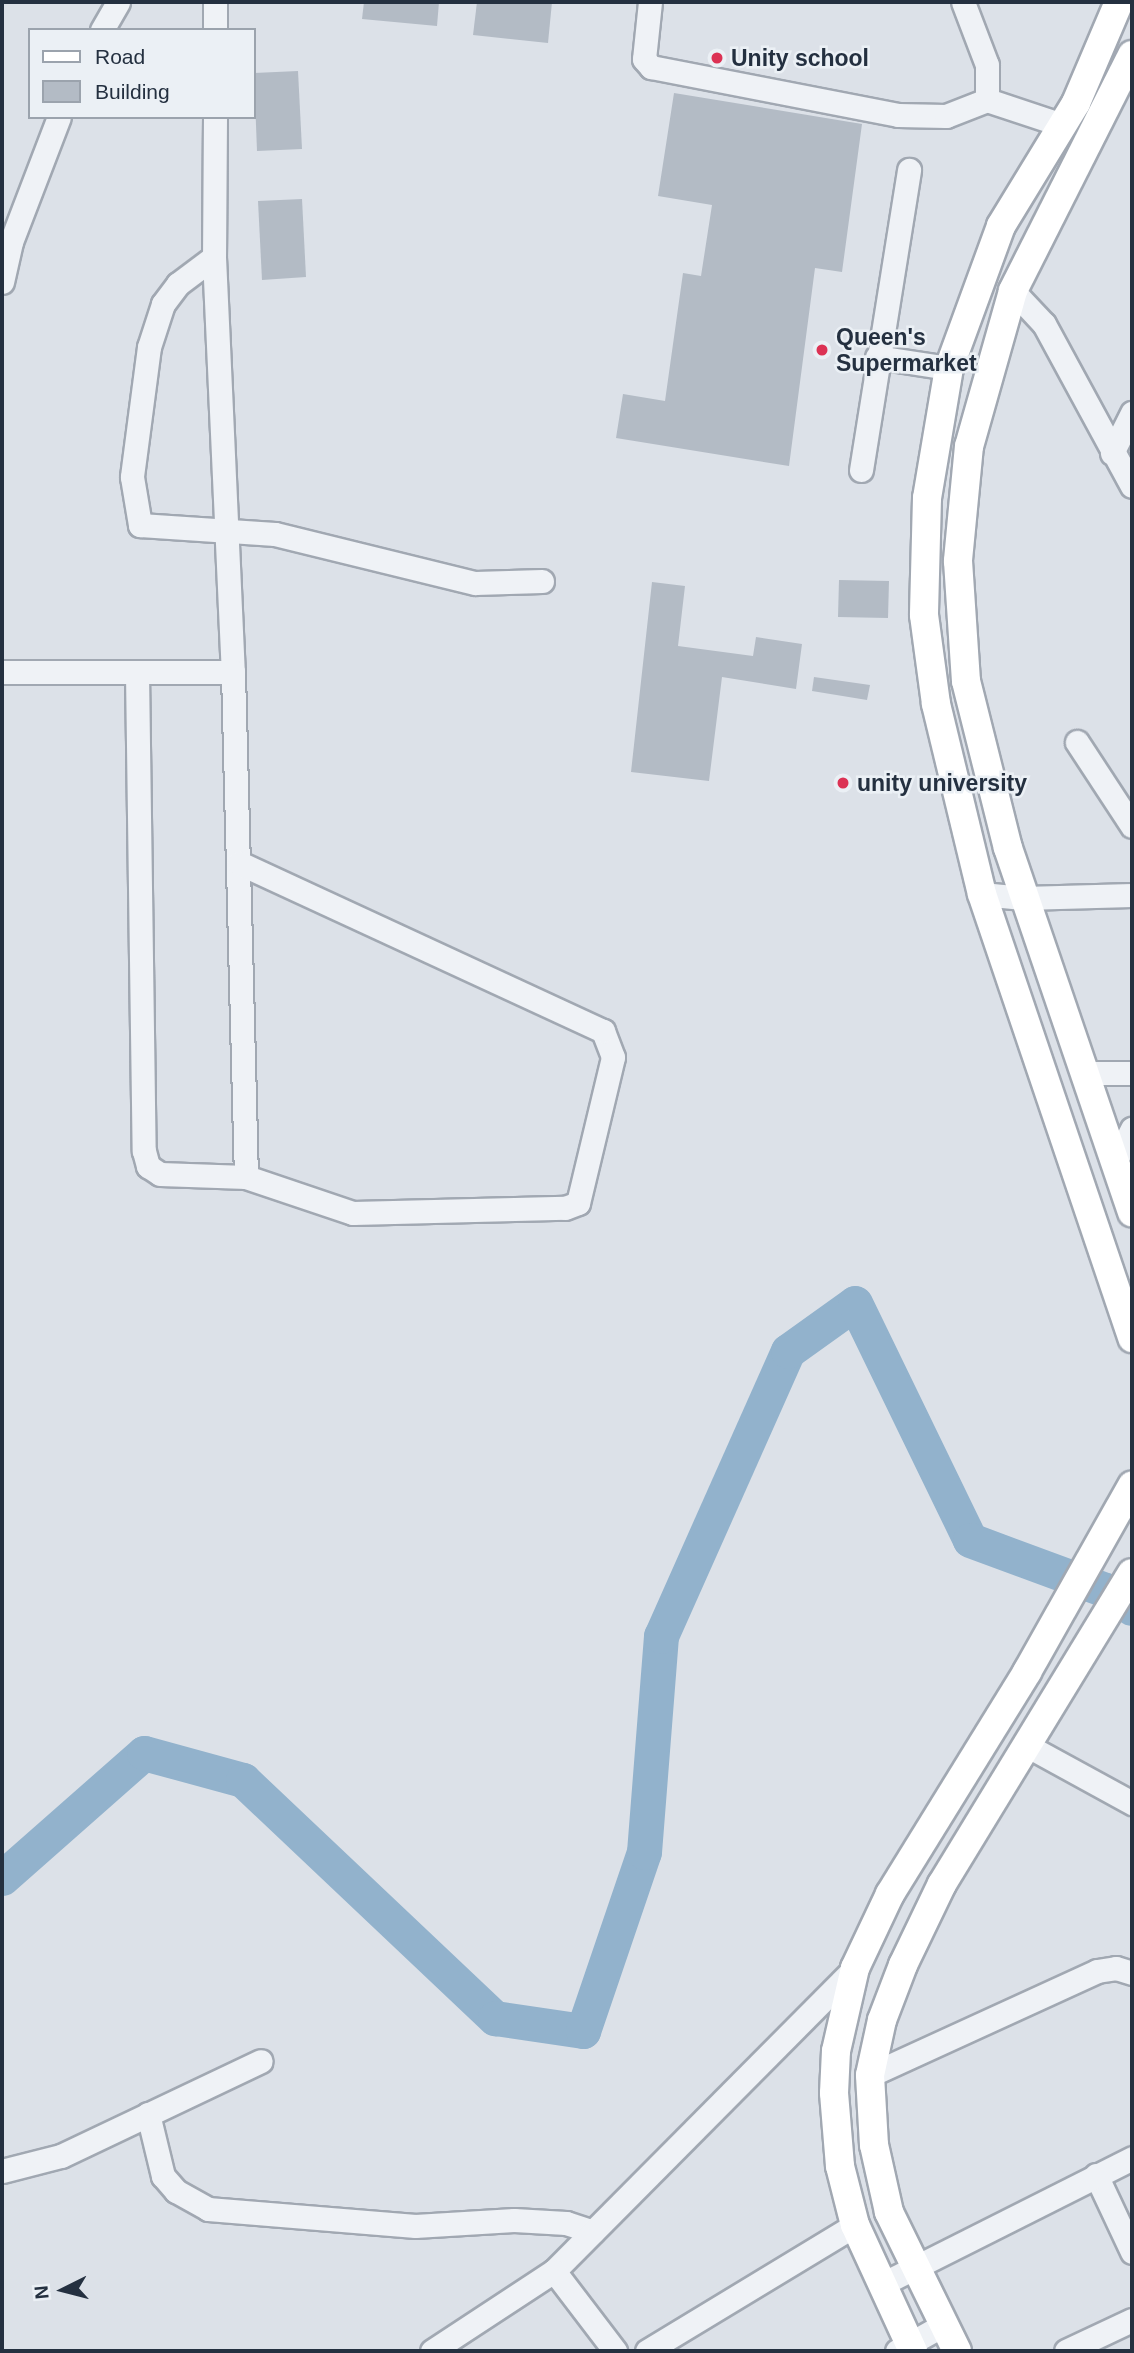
<!DOCTYPE html>
<style>
body{margin:0}
#map{position:relative;width:1134px;height:2353px;overflow:hidden;background:#dce1e8;font-family:Helvetica,sans-serif}
div>[style]{position:absolute}
.river>*{height:35px;margin:-17.5px;padding:0 17.5px;transform-origin:17.5px;border-radius:17.5px;background:#92b2cc}
.building>*{inset:0;background:#b3bbc5}
.roads{filter:drop-shadow(2px 0 #a1a8b2) drop-shadow(-2px 0 #a1a8b2) drop-shadow(0 2px #a1a8b2) drop-shadow(0 -2px #a1a8b2)}
.minor>*{height:23px;margin:-11.5px;padding:0 11.5px;transform-origin:11.5px;border-radius:11.5px;background:#eff2f6}
.major>*{height:28px;margin:-14px;padding:0 14px;transform-origin:14px;border-radius:14px;background:#fff}
.dots>*{width:19px;height:19px;translate:-50% -50%;box-sizing:border-box;border:4px solid #ebf0f5;border-radius:50%}
span{translate:-50% -50%;white-space:nowrap;text-align:center;line-height:1.15;-webkit-text-stroke:5px #ebf0f5;paint-order:stroke}
.poi-label{font-size:23px;color:#243040;font-weight:700}
.left{translate:0 -50%;text-align:left}
.frame{position:absolute;inset:0;border:4px solid #243040;pointer-events:none}
.legend{position:absolute;left:28px;top:28px;width:228px;height:91px;box-sizing:border-box;background:#ebf0f5;border:2px solid #9ba3ad;margin:0;padding:9px 12px;list-style:none;font-size:21px;color:#243040}
.legend li{display:flex;align-items:center;gap:14px;height:35px}
.legend b{width:35px;border:2px solid #9ba3ad}
.north{position:absolute;left:28px;top:2255px;width:70px;height:70px;-webkit-text-stroke:5px #ebf0f5;paint-order:stroke;rotate:264deg;font-size:19px;font-weight:700;line-height:28px;text-align:center;color:#243040}
.north::after{content:'';display:block;margin:auto;width:24px;height:32px;background:#243040;clip-path:polygon(50% 0,100% 100%,50% 72%,0 100%)}
</style>
<div id="map">
<div class="river">
<i style="left:2px;top:1878px;width:189px;rotate:-41.4deg"></i>
<i style="left:144px;top:1753px;width:103px;rotate:15.3deg"></i>
<i style="left:243px;top:1780px;width:347px;rotate:43.4deg"></i>
<i style="left:495px;top:2018px;width:89px;rotate:8.4deg"></i>
<i style="left:583px;top:2031px;width:189px;rotate:-71.2deg"></i>
<i style="left:644px;top:1852px;width:217px;rotate:-85.5deg"></i>
<i style="left:661px;top:1636px;width:312px;rotate:-66deg"></i>
<i style="left:788px;top:1351px;width:82px;rotate:-35.6deg"></i>
<i style="left:855px;top:1303px;width:263px;rotate:64.1deg"></i>
<i style="left:970px;top:1540px;width:144px;rotate:20.3deg"></i>
<i style="left:1105px;top:1590px;width:32px;rotate:34deg"></i>
</div>
<div class="building">
<i style="clip-path:polygon(364px 2px,439px 2px,437px 26px,362px 19px)"></i>
<i style="clip-path:polygon(477px 2px,552px 2px,548px 43px,473px 35px)"></i>
<i style="clip-path:polygon(298px 71px,302px 149px,257px 151px,254px 73px)"></i>
<i style="clip-path:polygon(674px 93px,862px 124px,842px 272px,815px 268px,789px 466px,616px 438px,623px 394px,665px 401px,683px 273px,701px 276px,712px 205px,658px 196px)"></i>
<i style="clip-path:polygon(302px 199px,306px 277px,262px 280px,258px 201px)"></i>
<i style="clip-path:polygon(839px 580px,889px 581px,888px 618px,838px 617px)"></i>
<i style="clip-path:polygon(652px 582px,685px 586px,678px 646px,753px 656px,756px 637px,802px 644px,796px 689px,722px 677px,709px 781px,631px 772px)"></i>
<i style="clip-path:polygon(814px 677px,870px 685px,867px 700px,812px 691px)"></i>
</div>
<div class="roads">
<div class="minor">
<i style="left:650px;top:2px;width:57px;rotate:96deg"></i>
<i style="left:644px;top:59px;width:11px;rotate:49deg"></i>
<i style="left:651px;top:67px;width:252px;rotate:11deg"></i>
<i style="left:898px;top:115px;width:48px;rotate:1.2deg"></i>
<i style="left:946px;top:116px;width:44px;rotate:-21.3deg"></i>
<i style="left:987px;top:100px;width:79px;rotate:18.4deg"></i>
<i style="left:963px;top:2px;width:67px;rotate:69.1deg"></i>
<i style="left:987px;top:65px;width:35px;rotate:90deg"></i>
<i style="left:102px;top:30px;width:32px;rotate:-60deg"></i>
<i style="left:215px;top:30px;width:28px;rotate:-90deg"></i>
<i style="left:215px;top:117px;width:140px;rotate:90.4deg"></i>
<i style="left:214px;top:257px;width:415px;rotate:87.4deg"></i>
<i style="left:233px;top:672px;width:505px;rotate:88.53deg"></i>
<i style="left:214px;top:257px;width:45px;rotate:143.1deg"></i>
<i style="left:178px;top:284px;width:25px;rotate:127deg"></i>
<i style="left:163px;top:304px;width:45px;rotate:108deg"></i>
<i style="left:149px;top:347px;width:131px;rotate:97.5deg"></i>
<i style="left:132px;top:477px;width:49px;rotate:80.5deg"></i>
<i style="left:140px;top:525px;width:135px;rotate:3.8deg"></i>
<i style="left:275px;top:534px;width:206px;rotate:13.8deg"></i>
<i style="left:475px;top:583px;width:67px;rotate:-1.7deg"></i>
<i style="left:2px;top:282px;width:41px;rotate:-77.3deg"></i>
<i style="left:11px;top:242px;width:134px;rotate:-69deg"></i>
<i style="left:1013px;top:291px;width:45px;rotate:46.8deg"></i>
<i style="left:1044px;top:324px;width:184px;rotate:61.5deg"></i>
<i style="left:877px;top:357px;width:73px;rotate:8.7deg"></i>
<i style="left:1112px;top:453px;width:45px;rotate:-63.4deg"></i>
<i style="left:861px;top:470px;width:304px;rotate:-80.9deg"></i>
<i style="left:2px;top:672px;width:231px"></i>
<i style="left:137px;top:673px;width:478px;rotate:89.2deg"></i>
<i style="left:144px;top:1151px;width:16px;rotate:75deg"></i>
<i style="left:148px;top:1166px;width:14px;rotate:34deg"></i>
<i style="left:160px;top:1174px;width:86px;rotate:2deg"></i>
<i style="left:246px;top:1177px;width:113px;rotate:18.6deg"></i>
<i style="left:353px;top:1213px;width:212px;rotate:-1.4deg"></i>
<i style="left:565px;top:1208px;width:14px;rotate:-21deg"></i>
<i style="left:578px;top:1203px;width:150px;rotate:-76.5deg"></i>
<i style="left:613px;top:1057px;width:28px;rotate:-111deg"></i>
<i style="left:603px;top:1031px;width:401px;rotate:-155.2deg"></i>
<i style="left:1077px;top:742px;width:100px;rotate:56.8deg"></i>
<i style="left:982px;top:894px;width:41px;rotate:5.6deg"></i>
<i style="left:1023px;top:898px;width:109px;rotate:-1.6deg"></i>
<i style="left:1085px;top:1073px;width:47px"></i>
<i style="left:1117px;top:1158px;width:33px;rotate:-63deg"></i>
<i style="left:1026px;top:1745px;width:121px;rotate:28.7deg"></i>
<i style="left:870px;top:2075px;width:250px;rotate:-24.6deg"></i>
<i style="left:1097px;top:1971px;width:19px;rotate:-9deg"></i>
<i style="left:1116px;top:1968px;width:17px;rotate:17deg"></i>
<i style="left:148px;top:2114px;width:64px;rotate:76.4deg"></i>
<i style="left:163px;top:2176px;width:20px;rotate:49deg"></i>
<i style="left:176px;top:2191px;width:37px;rotate:29deg"></i>
<i style="left:208px;top:2209px;width:208px;rotate:4.7deg"></i>
<i style="left:415px;top:2226px;width:99px;rotate:-3.5deg"></i>
<i style="left:514px;top:2220px;width:52px;rotate:3.3deg"></i>
<i style="left:566px;top:2223px;width:28px;rotate:18deg"></i>
<i style="left:2px;top:2171px;width:61px;rotate:-14.3deg"></i>
<i style="left:61px;top:2156px;width:221px;rotate:-25.4deg"></i>
<i style="left:1096px;top:2175px;width:85px;rotate:64.9deg"></i>
<i style="left:554px;top:2271px;width:427px;rotate:-45.2deg"></i>
<i style="left:882px;top:2284px;width:280px;rotate:-26.7deg"></i>
<i style="left:432px;top:2351px;width:146px;rotate:-33.3deg"></i>
<i style="left:554px;top:2271px;width:101px;rotate:52.7deg"></i>
<i style="left:647px;top:2351px;width:243px;rotate:-31.2deg"></i>
<i style="left:897px;top:2351px;width:53px;rotate:-29.5deg"></i>
<i style="left:1066px;top:2351px;width:73px;rotate:-25.2deg"></i>
</div>
<div class="major">
<i style="left:1119px;top:2px;width:110px;rotate:113.1deg"></i>
<i style="left:1076px;top:103px;width:144px;rotate:121.4deg"></i>
<i style="left:1001px;top:226px;width:151px;rotate:110.1deg"></i>
<i style="left:949px;top:368px;width:132px;rotate:99.6deg"></i>
<i style="left:927px;top:498px;width:117px;rotate:91.5deg"></i>
<i style="left:924px;top:615px;width:90px;rotate:82.3deg"></i>
<i style="left:936px;top:704px;width:195px;rotate:76.4deg"></i>
<i style="left:982px;top:894px;width:469px;rotate:71.3deg"></i>
<i style="left:1132px;top:55px;width:264px;rotate:116.8deg"></i>
<i style="left:1013px;top:291px;width:161px;rotate:105.8deg"></i>
<i style="left:969px;top:446px;width:116px;rotate:95.5deg"></i>
<i style="left:958px;top:561px;width:120px;rotate:86.2deg"></i>
<i style="left:966px;top:681px;width:172px;rotate:75.9deg"></i>
<i style="left:1008px;top:848px;width:385px;rotate:71.2deg"></i>
<i style="left:913px;top:2351px;width:139px;rotate:-114.7deg"></i>
<i style="left:855px;top:2225px;width:61px;rotate:-104.3deg"></i>
<i style="left:840px;top:2166px;width:73px;rotate:-94.7deg"></i>
<i style="left:834px;top:2093px;width:42px;rotate:-87.3deg"></i>
<i style="left:836px;top:2051px;width:85px;rotate:-77.1deg"></i>
<i style="left:855px;top:1968px;width:82px;rotate:-64.7deg"></i>
<i style="left:890px;top:1894px;width:261px;rotate:-58.3deg"></i>
<i style="left:1027px;top:1672px;width:214px;rotate:-60.6deg"></i>
<i style="left:957px;top:2351px;width:155px;rotate:-116.1deg"></i>
<i style="left:889px;top:2212px;width:69px;rotate:-102.6deg"></i>
<i style="left:874px;top:2145px;width:70px;rotate:-93.3deg"></i>
<i style="left:870px;top:2075px;width:56px;rotate:-77.7deg"></i>
<i style="left:882px;top:2020px;width:59px;rotate:-69.1deg"></i>
<i style="left:903px;top:1965px;width:90px;rotate:-64.3deg"></i>
<i style="left:942px;top:1884px;width:364px;rotate:-58.6deg"></i>
</div>
</div>
<div class="dots">
<i style="left:717px;top:58px;background:#dc3254"></i>
<i style="left:822px;top:350px;background:#dc3254"></i>
<i style="left:843px;top:783px;background:#dc3254"></i>
</div>
<div class="poi-label">
<span class="left" style="left:731px;top:58px">Unity school</span>
<span class="left" style="left:836px;top:350px">Queen's<br>Supermarket</span>
<span class="left" style="left:857px;top:783px">unity university</span>
</div>
<div class="frame"></div>
<ul class="legend">
<li><b style="height:9px;background:#fff"></b>Road</li>
<li><b style="height:19px;background:#b3bbc5"></b>Building</li>
</ul>
<div class="north">N</div>
</div>
